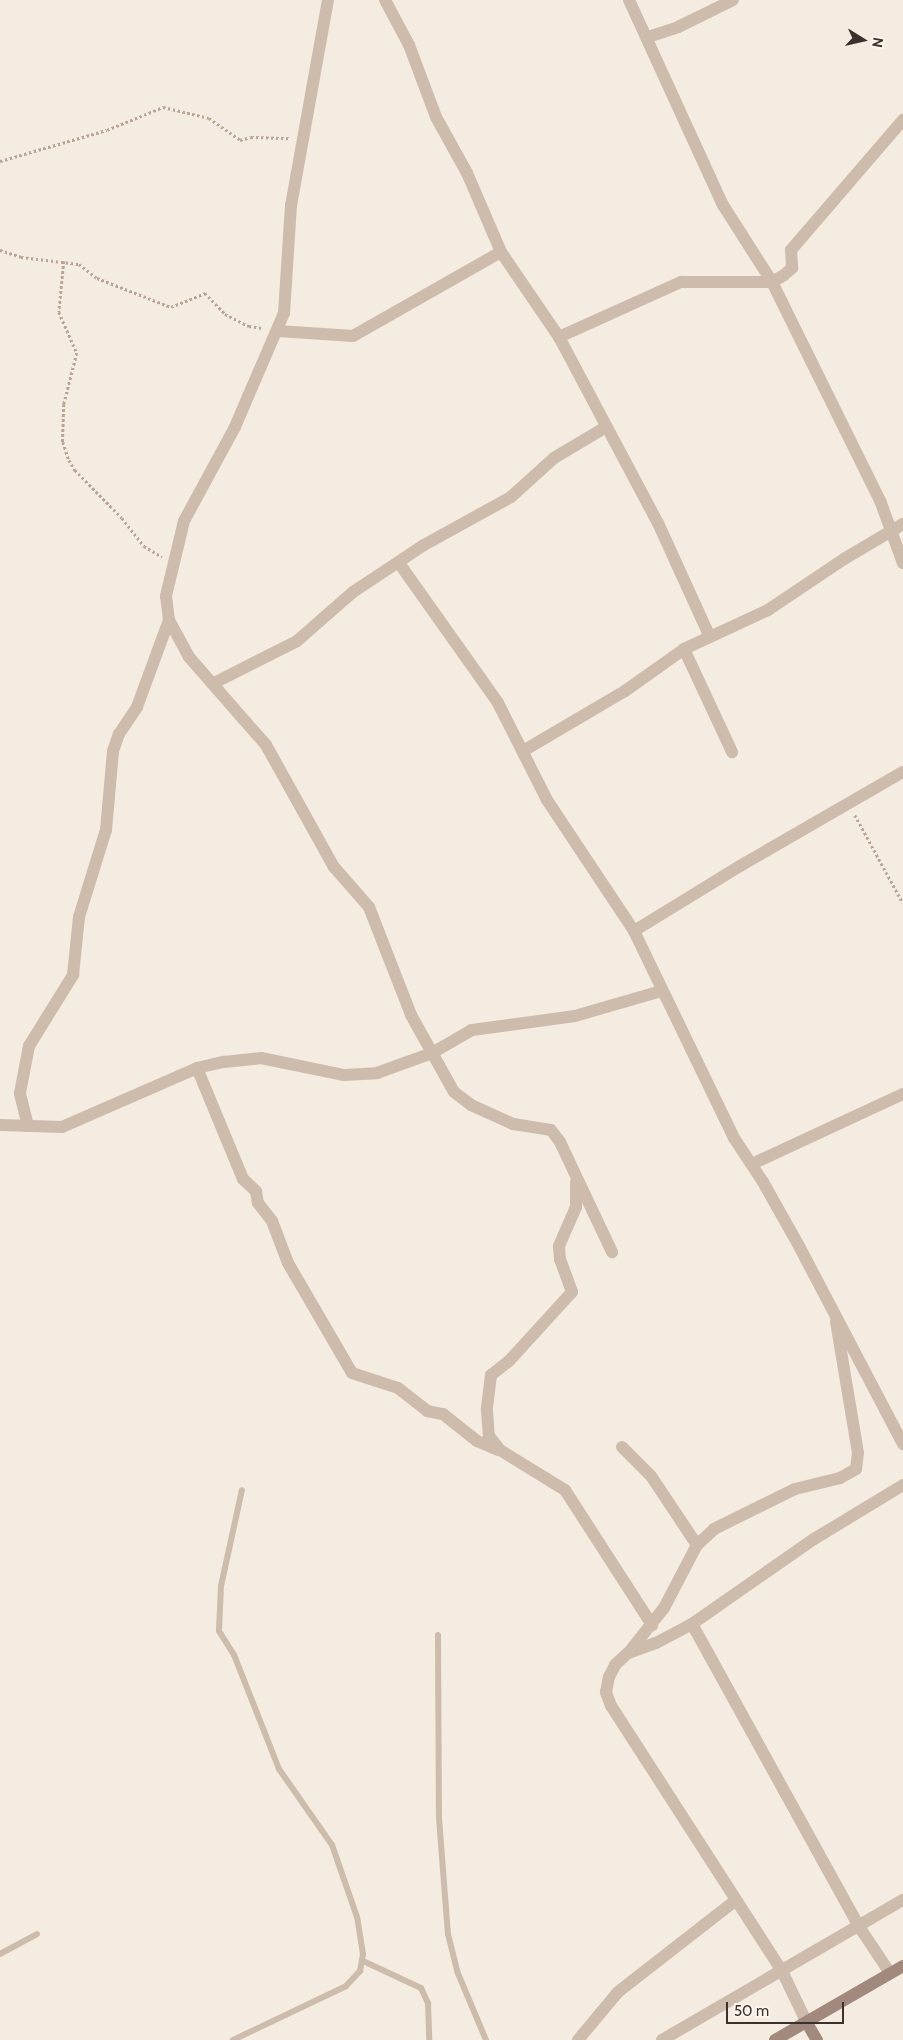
<!DOCTYPE html>
<style>
body{margin:0}
#map{position:relative;width:903px;height:2040px;overflow:hidden;background:#f4ebe1;font-family:Cabin,sans-serif}
div>[style]{position:absolute}
.path>*{height:2.5px;margin-top:-1.25px;transform-origin:0;background:repeating-linear-gradient(90deg,#b9a596 0 2.5px,transparent 0 5px)}
.lane>*{height:6px;margin:-3px;padding:0 3px;transform-origin:3px;border-radius:3px;background:#cdbbac}
.street>*{height:12px;margin:-6px;padding:0 6px;transform-origin:6px;border-radius:6px;background:#cdbbac}
.secondary>*{height:12px;margin:-6px;padding:0 6px;transform-origin:6px;border-radius:6px;background:#a18a7d}
span{translate:-50% -50%;white-space:nowrap;text-align:center;line-height:1.15;-webkit-text-stroke:4.5px #fbf5ee;paint-order:stroke}
.north{position:absolute;left:838px;top:15px;width:50px;height:50px;-webkit-text-stroke:4px #fbf5ee;paint-order:stroke;rotate:100deg;font-size:14px;font-weight:700;line-height:20px;text-align:center;color:#3b302b}
.north::after{content:'';display:block;margin:auto;width:18px;height:22px;background:#3b302b;clip-path:polygon(50% 0,100% 100%,50% 72%,0 100%)}
.scale{position:absolute;left:726px;top:2002px;width:118px;height:22px;box-sizing:border-box;border:2px solid #3b302b;border-top:0;padding-left:6px;font-size:15px;line-height:18px;white-space:nowrap;color:#3b302b;-webkit-text-stroke:4px #fbf5ee;paint-order:stroke}
</style>
<div id="map">
<div class="path">
<i style="left:0;top:161px;width:111px;rotate:-16.2deg"></i>
<i style="left:107px;top:130px;width:61px;rotate:-22.3deg"></i>
<i style="left:163px;top:107px;width:47px;rotate:13.4deg"></i>
<i style="left:209px;top:118px;width:38px;rotate:35deg"></i>
<i style="left:240px;top:140px;width:11px;rotate:-15deg"></i>
<i style="left:251px;top:137px;width:38px;rotate:2deg"></i>
<i style="left:0;top:250px;width:22px;rotate:18deg"></i>
<i style="left:21px;top:257px;width:58px;rotate:6.9deg"></i>
<i style="left:79px;top:264px;width:23px;rotate:38deg"></i>
<i style="left:97px;top:278px;width:79px;rotate:21.4deg"></i>
<i style="left:171px;top:307px;width:37px;rotate:-22deg"></i>
<i style="left:205px;top:293px;width:29px;rotate:46deg"></i>
<i style="left:225px;top:314px;width:27px;rotate:27deg"></i>
<i style="left:249px;top:326px;width:13px;rotate:9deg"></i>
<i style="left:64px;top:261px;width:51px;rotate:95.6deg"></i>
<i style="left:59px;top:312px;width:45px;rotate:66.3deg"></i>
<i style="left:77px;top:353px;width:53px;rotate:104.3deg"></i>
<i style="left:64px;top:404px;width:38px;rotate:92deg"></i>
<i style="left:63px;top:442px;width:19px;rotate:72deg"></i>
<i style="left:69px;top:460px;width:12px;rotate:59deg"></i>
<i style="left:75px;top:470px;width:67px;rotate:45.6deg"></i>
<i style="left:122px;top:518px;width:36px;rotate:52deg"></i>
<i style="left:144px;top:546px;width:21px;rotate:31deg"></i>
<i style="left:855px;top:815px;width:100px;rotate:61.4deg"></i>
</div>
<div class="lane">
<i style="left:438px;top:1635px;width:183px;rotate:89.7deg"></i>
<i style="left:439px;top:1818px;width:116px;rotate:85.6deg"></i>
<i style="left:448px;top:1934px;width:38px;rotate:76deg"></i>
<i style="left:457px;top:1971px;width:75px;rotate:67.2deg"></i>
<i style="left:0;top:1954px;width:42px;rotate:-28.4deg"></i>
<i style="left:363px;top:1961px;width:64px;rotate:25deg"></i>
<i style="left:421px;top:1988px;width:17px;rotate:65deg"></i>
<i style="left:428px;top:2003px;width:37px;rotate:88deg"></i>
<i style="left:233px;top:2040px;width:125px;rotate:-25.5deg"></i>
<i style="left:346px;top:1986px;width:21px;rotate:-47deg"></i>
<i style="left:360px;top:1971px;width:17px;rotate:-80deg"></i>
<i style="left:363px;top:1954px;width:37px;rotate:-99deg"></i>
<i style="left:357px;top:1917px;width:76px;rotate:-109.1deg"></i>
<i style="left:332px;top:1845px;width:93px;rotate:-124.9deg"></i>
<i style="left:279px;top:1769px;width:123px;rotate:-111.5deg"></i>
<i style="left:234px;top:1655px;width:28px;rotate:-122deg"></i>
<i style="left:219px;top:1631px;width:45px;rotate:-87.5deg"></i>
<i style="left:221px;top:1586px;width:98px;rotate:-77.7deg"></i>
</div>
<div class="street">
<i style="left:328px;top:0;width:208px;rotate:100.2deg"></i>
<i style="left:291px;top:205px;width:108px;rotate:93.7deg"></i>
<i style="left:284px;top:313px;width:124px;rotate:113.3deg"></i>
<i style="left:235px;top:427px;width:107px;rotate:118.5deg"></i>
<i style="left:184px;top:521px;width:77px;rotate:103.5deg"></i>
<i style="left:166px;top:596px;width:24px;rotate:83deg"></i>
<i style="left:169px;top:620px;width:42px;rotate:61.6deg"></i>
<i style="left:189px;top:657px;width:117px;rotate:48.8deg"></i>
<i style="left:266px;top:745px;width:140px;rotate:60.9deg"></i>
<i style="left:334px;top:867px;width:53px;rotate:48.8deg"></i>
<i style="left:369px;top:907px;width:116px;rotate:68.7deg"></i>
<i style="left:411px;top:1015px;width:88px;rotate:60.8deg"></i>
<i style="left:454px;top:1092px;width:21px;rotate:37deg"></i>
<i style="left:471px;top:1105px;width:46px;rotate:24.3deg"></i>
<i style="left:513px;top:1124px;width:38px;rotate:9deg"></i>
<i style="left:551px;top:1130px;width:15px;rotate:53deg"></i>
<i style="left:560px;top:1142px;width:122px;rotate:64.7deg"></i>
<i style="left:385px;top:0;width:51px;rotate:61.9deg"></i>
<i style="left:409px;top:45px;width:77px;rotate:69.4deg"></i>
<i style="left:436px;top:117px;width:64px;rotate:61deg"></i>
<i style="left:467px;top:173px;width:86px;rotate:66.7deg"></i>
<i style="left:501px;top:252px;width:103px;rotate:55.7deg"></i>
<i style="left:559px;top:337px;width:211px;rotate:62deg"></i>
<i style="left:658px;top:523px;width:123px;rotate:65.5deg"></i>
<i style="left:629px;top:0;width:226px;rotate:65.4deg"></i>
<i style="left:723px;top:205px;width:91px;rotate:57.5deg"></i>
<i style="left:772px;top:282px;width:246px;rotate:63.7deg"></i>
<i style="left:881px;top:503px;width:64px;rotate:69.9deg"></i>
<i style="left:648px;top:37px;width:32px;rotate:-18deg"></i>
<i style="left:678px;top:27px;width:61px;rotate:-26.1deg"></i>
<i style="left:278px;top:331px;width:75px;rotate:3.8deg"></i>
<i style="left:353px;top:336px;width:170px;rotate:-29.6deg"></i>
<i style="left:559px;top:337px;width:134px;rotate:-24.3deg"></i>
<i style="left:681px;top:282px;width:91px"></i>
<i style="left:772px;top:282px;width:14px;rotate:-30deg"></i>
<i style="left:784px;top:275px;width:11px;rotate:-41deg"></i>
<i style="left:792px;top:268px;width:18px;rotate:-93deg"></i>
<i style="left:791px;top:250px;width:172px;rotate:-49.3deg"></i>
<i style="left:399px;top:563px;width:171px;rotate:54.7deg"></i>
<i style="left:498px;top:703px;width:109px;rotate:63.2deg"></i>
<i style="left:547px;top:800px;width:157px;rotate:56.4deg"></i>
<i style="left:634px;top:931px;width:230px;rotate:64.2deg"></i>
<i style="left:734px;top:1138px;width:53px;rotate:56.6deg"></i>
<i style="left:763px;top:1182px;width:73px;rotate:60.6deg"></i>
<i style="left:799px;top:1246px;width:224px;rotate:62.3deg"></i>
<i style="left:684px;top:649px;width:114px;rotate:65deg"></i>
<i style="left:214px;top:683px;width:93px;rotate:-26.8deg"></i>
<i style="left:297px;top:641px;width:74px;rotate:-41.2deg"></i>
<i style="left:353px;top:592px;width:85px;rotate:-33.5deg"></i>
<i style="left:424px;top:545px;width:99px;rotate:-28.9deg"></i>
<i style="left:511px;top:497px;width:58px;rotate:-42.2deg"></i>
<i style="left:554px;top:458px;width:61px;rotate:-30.8deg"></i>
<i style="left:523px;top:751px;width:118px;rotate:-30.5deg"></i>
<i style="left:625px;top:691px;width:72px;rotate:-35.4deg"></i>
<i style="left:684px;top:649px;width:93px;rotate:-24.9deg"></i>
<i style="left:768px;top:610px;width:92px;rotate:-33.9deg"></i>
<i style="left:844px;top:559px;width:69px;rotate:-30.7deg"></i>
<i style="left:634px;top:931px;width:124px;rotate:-31.5deg"></i>
<i style="left:740px;top:866px;width:188px;rotate:-30deg"></i>
<i style="left:197px;top:1068px;width:120px;rotate:67.5deg"></i>
<i style="left:243px;top:1179px;width:18px;rotate:43deg"></i>
<i style="left:256px;top:1191px;width:12px;rotate:81deg"></i>
<i style="left:258px;top:1203px;width:23px;rotate:52deg"></i>
<i style="left:272px;top:1221px;width:45px;rotate:69.1deg"></i>
<i style="left:288px;top:1263px;width:127px;rotate:59.8deg"></i>
<i style="left:352px;top:1373px;width:48px;rotate:18.1deg"></i>
<i style="left:398px;top:1388px;width:37px;rotate:38deg"></i>
<i style="left:427px;top:1411px;width:16px;rotate:11deg"></i>
<i style="left:443px;top:1414px;width:43px;rotate:38.5deg"></i>
<i style="left:477px;top:1441px;width:23px;rotate:23deg"></i>
<i style="left:0;top:1125px;width:62px;rotate:1.8deg"></i>
<i style="left:62px;top:1127px;width:147px;rotate:-23.6deg"></i>
<i style="left:197px;top:1068px;width:28px;rotate:-13deg"></i>
<i style="left:224px;top:1062px;width:37px;rotate:-6deg"></i>
<i style="left:261px;top:1058px;width:85px;rotate:11.6deg"></i>
<i style="left:344px;top:1075px;width:33px;rotate:-3deg"></i>
<i style="left:377px;top:1073px;width:59px;rotate:-20deg"></i>
<i style="left:432px;top:1053px;width:46px;rotate:-29.9deg"></i>
<i style="left:472px;top:1030px;width:104px;rotate:-7.7deg"></i>
<i style="left:575px;top:1016px;width:90px;rotate:-16.2deg"></i>
<i style="left:28px;top:1126px;width:34px;rotate:-104deg"></i>
<i style="left:20px;top:1093px;width:48px;rotate:-79.2deg"></i>
<i style="left:29px;top:1046px;width:84px;rotate:-58.2deg"></i>
<i style="left:73px;top:975px;width:58px;rotate:-84.1deg"></i>
<i style="left:79px;top:917px;width:91px;rotate:-72.8deg"></i>
<i style="left:106px;top:830px;width:79px;rotate:-84.9deg"></i>
<i style="left:113px;top:751px;width:18px;rotate:-71deg"></i>
<i style="left:119px;top:734px;width:32px;rotate:-56deg"></i>
<i style="left:137px;top:707px;width:93px;rotate:-69.8deg"></i>
<i style="left:752px;top:1164px;width:166px;rotate:-24.9deg"></i>
<i style="left:576px;top:1182px;width:25px;rotate:90deg"></i>
<i style="left:576px;top:1207px;width:43px;rotate:113.6deg"></i>
<i style="left:559px;top:1246px;width:13px;rotate:86deg"></i>
<i style="left:560px;top:1259px;width:35px;rotate:70deg"></i>
<i style="left:572px;top:1292px;width:93px;rotate:132.4deg"></i>
<i style="left:509px;top:1361px;width:23px;rotate:142deg"></i>
<i style="left:491px;top:1375px;width:35px;rotate:97deg"></i>
<i style="left:487px;top:1410px;width:26px;rotate:86deg"></i>
<i style="left:489px;top:1436px;width:18px;rotate:52deg"></i>
<i style="left:500px;top:1450px;width:76px;rotate:31.6deg"></i>
<i style="left:565px;top:1490px;width:161px;rotate:57.2deg"></i>
<i style="left:622px;top:1447px;width:41px;rotate:45deg"></i>
<i style="left:651px;top:1476px;width:83px;rotate:56.3deg"></i>
<i style="left:692px;top:1624px;width:344px;rotate:61.1deg"></i>
<i style="left:858px;top:1925px;width:58px;rotate:56.3deg"></i>
<i style="left:630px;top:1651px;width:55px;rotate:-51.7deg"></i>
<i style="left:664px;top:1608px;width:71px;rotate:-62.4deg"></i>
<i style="left:697px;top:1545px;width:23px;rotate:-43deg"></i>
<i style="left:714px;top:1529px;width:90px;rotate:-26.3deg"></i>
<i style="left:795px;top:1489px;width:46px;rotate:-13.7deg"></i>
<i style="left:840px;top:1478px;width:18px;rotate:-29deg"></i>
<i style="left:856px;top:1469px;width:16px;rotate:-83deg"></i>
<i style="left:858px;top:1453px;width:133px;rotate:-99.5deg"></i>
<i style="left:807px;top:2023px;width:58px;rotate:-115.7deg"></i>
<i style="left:782px;top:1971px;width:315px;rotate:-122.8deg"></i>
<i style="left:611px;top:1706px;width:15px;rotate:-110deg"></i>
<i style="left:606px;top:1692px;width:15px;rotate:-79deg"></i>
<i style="left:609px;top:1677px;width:13px;rotate:-63deg"></i>
<i style="left:615px;top:1665px;width:18px;rotate:-43deg"></i>
<i style="left:628px;top:1653px;width:30px;rotate:-20deg"></i>
<i style="left:656px;top:1643px;width:41px;rotate:-27.8deg"></i>
<i style="left:692px;top:1624px;width:149px;rotate:-34.9deg"></i>
<i style="left:814px;top:1539px;width:104px;rotate:-31.2deg"></i>
<i style="left:578px;top:2040px;width:62px;rotate:-50.2deg"></i>
<i style="left:618px;top:1992px;width:148px;rotate:-37.9deg"></i>
<i style="left:662px;top:2040px;width:279px;rotate:-30.2deg"></i>
</div>
<div class="secondary">
<i style="left:807px;top:2023px;width:20px;rotate:60deg"></i>
<i style="left:775px;top:2040px;width:148px;rotate:-30deg"></i>
</div>
<div class="north">N</div>
<div class="scale">50 m</div>
</div>
